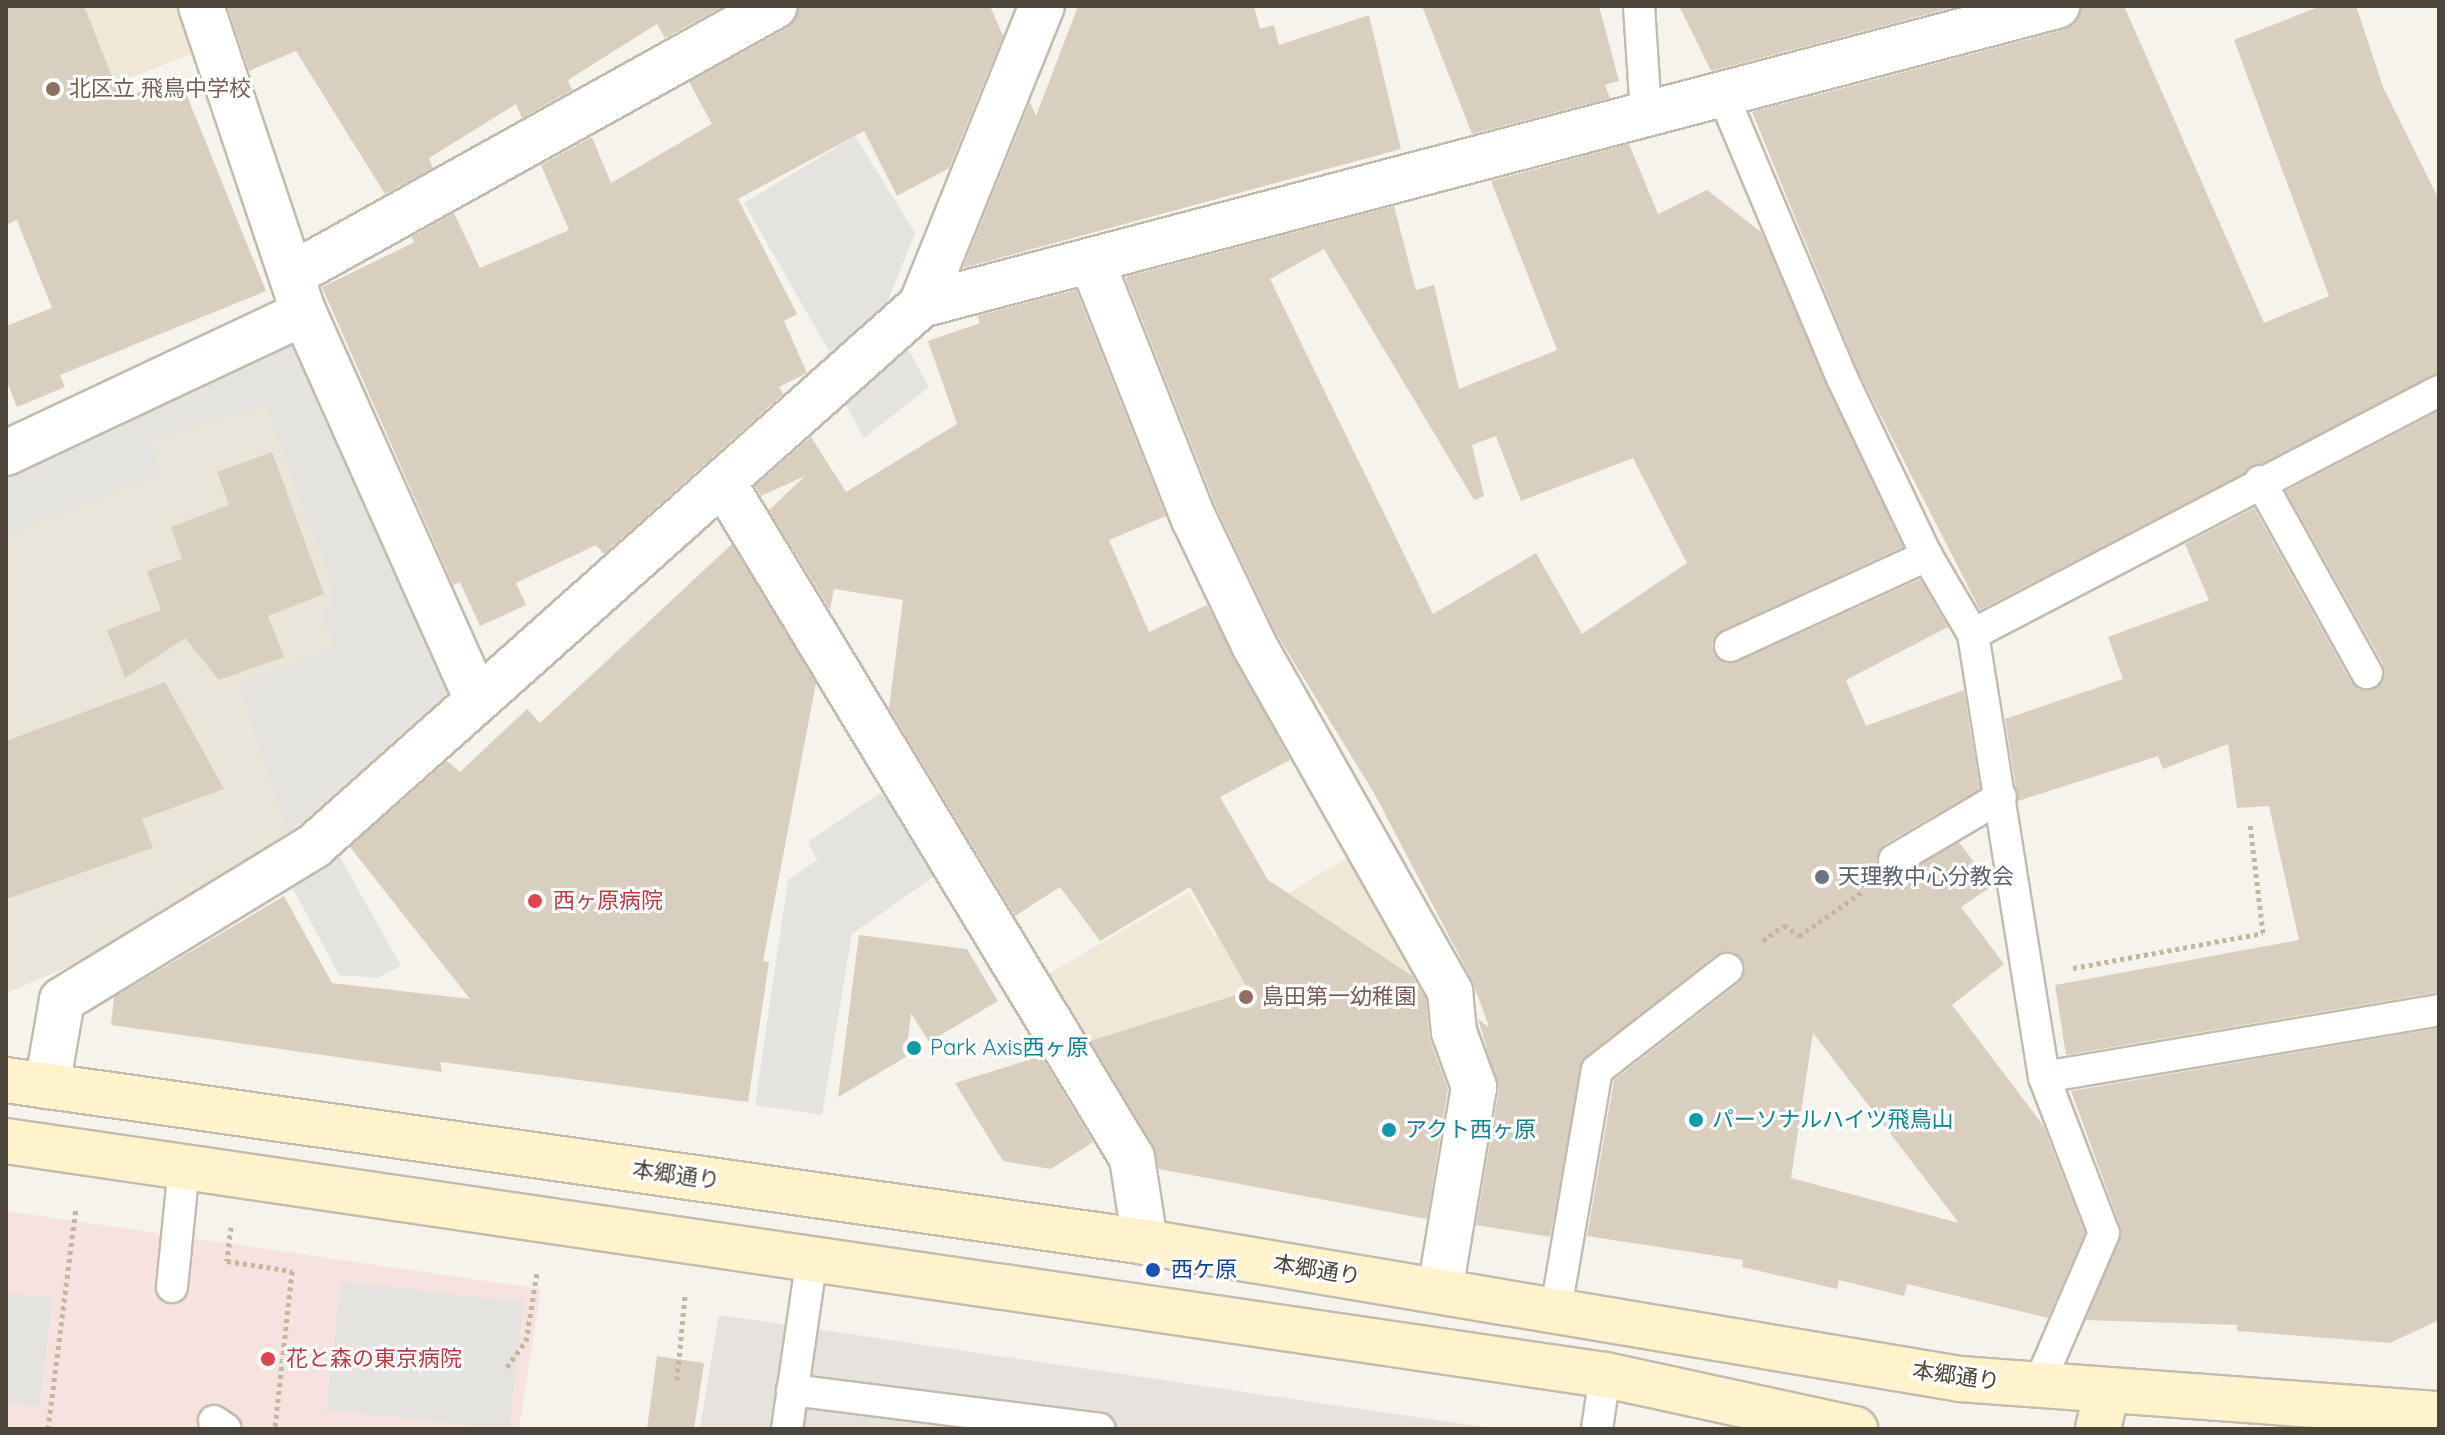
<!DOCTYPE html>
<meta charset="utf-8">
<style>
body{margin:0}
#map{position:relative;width:2445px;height:1435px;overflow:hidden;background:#f6f3ec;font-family:Quicksand,"Noto Sans JP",sans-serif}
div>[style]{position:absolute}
.residential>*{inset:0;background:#eae5da}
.industrial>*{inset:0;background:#e6e2dd}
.education>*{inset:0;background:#efe8d6}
.medical>*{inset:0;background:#f6e3e0}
.parking>*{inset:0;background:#e5e3e0}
.building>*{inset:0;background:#d8cfc1}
.path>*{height:5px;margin-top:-2.5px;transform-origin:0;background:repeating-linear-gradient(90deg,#c4b79f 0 4px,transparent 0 8px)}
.roads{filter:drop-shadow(2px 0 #c2bbae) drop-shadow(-2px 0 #c2bbae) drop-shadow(0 2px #c2bbae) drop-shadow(0 -2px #c2bbae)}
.service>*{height:30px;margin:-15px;padding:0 15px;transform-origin:15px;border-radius:15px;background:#fff}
.minor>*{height:44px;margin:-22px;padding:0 22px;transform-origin:22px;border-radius:22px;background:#fff}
.secondary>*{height:44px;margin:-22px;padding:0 22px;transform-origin:22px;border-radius:22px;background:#fff3cd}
.dots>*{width:22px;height:22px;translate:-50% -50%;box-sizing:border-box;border:4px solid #fff;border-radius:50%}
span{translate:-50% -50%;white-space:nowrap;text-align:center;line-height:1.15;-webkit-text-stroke:6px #fff;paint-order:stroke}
.education-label{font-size:22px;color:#785e54}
.left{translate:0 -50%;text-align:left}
.worship-label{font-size:22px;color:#5b616d}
.health-label{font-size:22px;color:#be3a42}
.culture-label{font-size:22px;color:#0d838f}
.street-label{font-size:22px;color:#4b4439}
.transit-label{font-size:22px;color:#164399}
.frame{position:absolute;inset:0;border:8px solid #4b4439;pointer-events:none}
</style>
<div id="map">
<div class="residential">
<i style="clip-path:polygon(285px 337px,301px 344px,450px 674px,443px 706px,306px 835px,149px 933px,6px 993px,6px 465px)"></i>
</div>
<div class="industrial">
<i style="clip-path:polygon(719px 1315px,1498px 1429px,700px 1429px)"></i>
</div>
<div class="education">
<i style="clip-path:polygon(6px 6px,179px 6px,196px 52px,6px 126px)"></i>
<i style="clip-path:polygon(1357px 852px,1440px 1012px,1124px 1116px,1045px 976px,1189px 892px,1215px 937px)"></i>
</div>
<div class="medical">
<i style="clip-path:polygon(6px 1211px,541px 1289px,519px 1429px,6px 1429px)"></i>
</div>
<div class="parking">
<i style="clip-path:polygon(855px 136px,915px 233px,888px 301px,830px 353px,744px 203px)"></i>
<i style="clip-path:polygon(286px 342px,297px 348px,446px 678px,446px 692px,287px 833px,239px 682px,336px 648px,322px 619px,335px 593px,266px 406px,151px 440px,159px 475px,6px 536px,6px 469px)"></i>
<i style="clip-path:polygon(904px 342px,929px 387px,864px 438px,842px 397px)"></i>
<i style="clip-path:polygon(881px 792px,936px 875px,852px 934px,822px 1115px,755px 1105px,788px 880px,817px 860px,808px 842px)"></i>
<i style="clip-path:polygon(337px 852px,401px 966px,378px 978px,339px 975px,291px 885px)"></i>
<i style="clip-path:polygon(341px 1281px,524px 1302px,509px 1429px,326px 1410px)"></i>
<i style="clip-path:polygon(6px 1293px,53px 1297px,39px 1407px,6px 1404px)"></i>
</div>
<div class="building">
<i style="clip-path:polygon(6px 6px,84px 6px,121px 99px,179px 76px,266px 291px,60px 375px,65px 387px,17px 407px,6px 379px,6px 326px,52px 308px,17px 220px,6px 225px)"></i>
<i style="clip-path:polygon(227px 6px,724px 6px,665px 38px,657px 24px,568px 80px,572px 90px,522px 118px,516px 104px,429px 158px,433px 168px,385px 194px,296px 51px,249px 71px)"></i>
<i style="clip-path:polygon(800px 6px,990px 6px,1003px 36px,949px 168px,897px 196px,864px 131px,738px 199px,797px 314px,784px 321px,807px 373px,779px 387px,783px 394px,604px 554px,596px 545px,516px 583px,526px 605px,480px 626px,460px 582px,453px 585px,322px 287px,415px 242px,411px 237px,454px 213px,480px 268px,569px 230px,541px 165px,592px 137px,611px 183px,712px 124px,689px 82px,787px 28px)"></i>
<i style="clip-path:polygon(1078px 6px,1254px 6px,1260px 29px,1274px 25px,1279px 45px,1369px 15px,1401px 149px,963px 268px,1030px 102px,1036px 116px)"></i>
<i style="clip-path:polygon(1422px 6px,1599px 6px,1619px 81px,1605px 85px,1610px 98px,1472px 134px)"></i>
<i style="clip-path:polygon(1679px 6px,1959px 6px,1711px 71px)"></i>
<i style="clip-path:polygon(2081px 6px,2124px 6px,2264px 323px,2329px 296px,2234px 40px,2321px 6px,2356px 6px,2383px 87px,2439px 200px,2439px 373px,1980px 610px,1858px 371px,1752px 112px,2063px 30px,2075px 23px)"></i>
<i style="clip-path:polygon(evenodd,1629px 144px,1658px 214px,1707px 190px,1761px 232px,1903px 547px,1723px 630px,1712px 644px,1714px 654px,1737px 662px,1920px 579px,1948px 627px,1846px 680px,1866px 726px,1964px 690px,1980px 789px,1885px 844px,1876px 861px,1884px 875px,1895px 878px,1959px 842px,1992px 886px,1961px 907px,2004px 964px,1952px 1005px,2043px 1125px,2085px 1233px,2048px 1318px,1907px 1284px,1904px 1296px,1839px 1280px,1837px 1289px,1742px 1267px,1743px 1260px,1587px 1236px,1614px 1080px,1739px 983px,1745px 966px,1733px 952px,1716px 955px,1585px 1057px,1550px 1237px,1476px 1225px,1499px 1090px,1478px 1019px,1489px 1027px,1472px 980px,1374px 793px,1276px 633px,1217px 509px,1125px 277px,1394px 206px,1416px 290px,1434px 285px,1459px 389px,1557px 350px,1491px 181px,1629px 144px,1324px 249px,1474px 500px,1484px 496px,1472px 445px,1496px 436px,1521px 501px,1633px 458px,1687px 563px,1582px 634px,1536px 553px,1433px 614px,1270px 279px,1324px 249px,1629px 144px,1813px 1033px,1959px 1223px,1791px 1178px,1813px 1033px)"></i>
<i style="clip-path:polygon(1076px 290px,1166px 516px,1109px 540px,1149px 632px,1207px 605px,1290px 760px,1220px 797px,1268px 880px,1412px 976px,1426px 1000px,1430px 1040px,1448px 1089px,1427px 1219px,1159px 1169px,1153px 1145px,1090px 1041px,1249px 991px,1190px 887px,1100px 941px,1060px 887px,1015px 916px,889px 708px,903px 600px,834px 589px,830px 610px,769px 510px,805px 476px,761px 496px,755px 486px,811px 437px,846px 492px,957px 424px,928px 341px,980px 323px,977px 316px)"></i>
<i style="clip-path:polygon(2439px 411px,2439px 992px,2066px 1055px,2055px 985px,2299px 940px,2269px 806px,2237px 808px,2228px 744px,2163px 769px,2158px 756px,2018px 801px,2005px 719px,2123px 679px,2108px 637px,2209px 600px,2185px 544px,2254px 508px,2351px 682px,2366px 691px,2376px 688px,2383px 664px,2286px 491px)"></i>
<i style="clip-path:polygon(272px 452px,324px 594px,268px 616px,284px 657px,219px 680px,185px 638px,125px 678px,107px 630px,161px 610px,147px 571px,182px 559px,171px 527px,229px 505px,217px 472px)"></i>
<i style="clip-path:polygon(732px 544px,816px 683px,763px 961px,769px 962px,748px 1102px,440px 1062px,442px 1072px,111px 1025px,114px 997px,284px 896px,332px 983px,470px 999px,350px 847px,447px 761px,460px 772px,527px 709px,540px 723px)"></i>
<i style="clip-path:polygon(165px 682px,224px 789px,142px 819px,153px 848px,6px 899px,6px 741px)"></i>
<i style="clip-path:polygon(859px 935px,967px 949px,998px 1001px,929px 1042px,911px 1013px,906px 1057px,838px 1097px)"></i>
<i style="clip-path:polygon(2439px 1028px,2439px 1320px,2390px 1343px,2237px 1331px,2237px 1325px,2086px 1320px,2121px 1228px,2071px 1091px)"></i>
<i style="clip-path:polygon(1041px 1056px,1093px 1142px,1051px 1169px,1003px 1161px,955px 1083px)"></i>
<i style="clip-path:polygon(657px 1356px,704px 1363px,694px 1429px,647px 1429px)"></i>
</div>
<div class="path">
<i style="left:1763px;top:941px;width:26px;rotate:-37deg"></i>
<i style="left:1784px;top:925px;width:19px;rotate:36deg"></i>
<i style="left:1799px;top:936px;width:77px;rotate:-34.9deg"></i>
<i style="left:2073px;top:968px;width:193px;rotate:-10.4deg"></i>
<i style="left:2263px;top:933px;width:110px;rotate:-96.8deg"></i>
<i style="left:231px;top:1227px;width:34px;rotate:97deg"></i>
<i style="left:227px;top:1261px;width:66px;rotate:8.7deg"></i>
<i style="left:292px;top:1271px;width:158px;rotate:96.2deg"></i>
<i style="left:507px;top:1367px;width:32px;rotate:-54deg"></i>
<i style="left:526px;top:1341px;width:69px;rotate:-80.8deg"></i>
<i style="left:677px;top:1380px;width:85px;rotate:-84.6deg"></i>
<i style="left:48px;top:1429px;width:224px;rotate:-82.8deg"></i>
</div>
<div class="roads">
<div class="service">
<i style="left:1639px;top:6px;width:109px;rotate:86.3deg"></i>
<i style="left:1723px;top:95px;width:307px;rotate:67.2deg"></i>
<i style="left:1842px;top:378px;width:197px;rotate:64.5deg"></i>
<i style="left:1927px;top:556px;width:91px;rotate:59.5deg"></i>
<i style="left:1973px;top:634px;width:449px;rotate:80.9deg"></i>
<i style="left:2044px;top:1077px;width:167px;rotate:69deg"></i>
<i style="left:2104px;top:1233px;width:167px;rotate:113.3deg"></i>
<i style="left:2260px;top:481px;width:220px;rotate:60.9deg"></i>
<i style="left:1973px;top:634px;width:526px;rotate:-27.54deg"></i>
<i style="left:1730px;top:646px;width:217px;rotate:-24.6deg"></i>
<i style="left:1894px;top:860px;width:124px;rotate:-30.5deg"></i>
<i style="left:2044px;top:1077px;width:401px;rotate:-9.6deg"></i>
<i style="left:172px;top:1287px;width:121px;rotate:-84.3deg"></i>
<i style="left:1556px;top:1309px;width:242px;rotate:-80.3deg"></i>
<i style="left:1597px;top:1070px;width:165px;rotate:-37.8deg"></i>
<i style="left:792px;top:1390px;width:310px;rotate:7.2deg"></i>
<i style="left:214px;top:1421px;width:14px;rotate:34deg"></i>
<i style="left:787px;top:1429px;width:173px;rotate:-81.7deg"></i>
<i style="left:1597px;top:1429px;width:55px;rotate:-81.6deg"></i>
</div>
<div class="minor">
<i style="left:201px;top:6px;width:324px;rotate:71.5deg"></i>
<i style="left:304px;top:313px;width:423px;rotate:65.9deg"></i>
<i style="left:1092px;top:262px;width:277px;rotate:68.4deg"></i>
<i style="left:1194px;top:519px;width:140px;rotate:64.5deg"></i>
<i style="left:1254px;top:645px;width:399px;rotate:60.5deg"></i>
<i style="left:1450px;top:992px;width:40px;rotate:84.3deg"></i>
<i style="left:1454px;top:1032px;width:59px;rotate:70deg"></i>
<i style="left:1474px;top:1087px;width:206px;rotate:99.5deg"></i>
<i style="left:293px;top:274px;width:551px;rotate:-29.07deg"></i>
<i style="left:921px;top:305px;width:323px;rotate:-68deg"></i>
<i style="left:6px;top:453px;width:329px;rotate:-25.2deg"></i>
<i style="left:723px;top:482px;width:790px;rotate:58.82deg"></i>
<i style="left:1132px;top:1158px;width:85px;rotate:81.2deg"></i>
<i style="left:47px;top:1086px;width:87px;rotate:-80.1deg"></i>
<i style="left:62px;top:1000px;width:295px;rotate:-31.4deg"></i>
<i style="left:314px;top:846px;width:813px;rotate:-41.71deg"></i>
<i style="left:921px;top:305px;width:1175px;rotate:-14.75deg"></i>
</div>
<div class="secondary">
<i style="left:6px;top:1080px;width:1150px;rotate:8.09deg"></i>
<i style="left:1145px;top:1242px;width:826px;rotate:9.54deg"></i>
<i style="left:1960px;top:1379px;width:480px;rotate:4.2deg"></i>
<i style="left:6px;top:1141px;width:1616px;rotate:8.33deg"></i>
<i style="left:1605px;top:1375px;width:256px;rotate:12.2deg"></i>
<i style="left:2098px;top:1429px;width:39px;rotate:-77deg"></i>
</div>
</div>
<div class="dots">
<i style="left:53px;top:89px;background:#8d6e63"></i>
<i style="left:1822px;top:877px;background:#6b7280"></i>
<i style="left:535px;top:901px;background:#e0444e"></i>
<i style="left:1246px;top:997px;background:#8d6e63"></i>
<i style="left:914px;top:1048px;background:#0f9aa8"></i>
<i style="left:1696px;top:1120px;background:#0f9aa8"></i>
<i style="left:1389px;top:1130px;background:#0f9aa8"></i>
<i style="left:1153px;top:1270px;background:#1a4fb4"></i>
<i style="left:268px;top:1359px;background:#e0444e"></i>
</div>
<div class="education-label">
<span class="left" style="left:69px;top:89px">北区立 飛鳥中学校</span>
<span class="left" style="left:1262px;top:997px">島田第一幼稚園</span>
</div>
<div class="worship-label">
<span class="left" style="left:1838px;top:877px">天理教中心分教会</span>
</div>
<div class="health-label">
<span class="left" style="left:553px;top:901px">西ヶ原病院</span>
<span class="left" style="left:286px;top:1359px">花と森の東京病院</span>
</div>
<div class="culture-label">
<span class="left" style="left:930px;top:1048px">Park Axis西ヶ原</span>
<span class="left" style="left:1712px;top:1120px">パーソナルハイツ飛鳥山</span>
<span class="left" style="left:1405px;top:1130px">アクト西ヶ原</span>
</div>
<div class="street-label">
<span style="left:676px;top:1175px;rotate:8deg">本郷通り</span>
<span style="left:1317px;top:1270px;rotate:9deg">本郷通り</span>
<span style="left:1956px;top:1376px;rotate:8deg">本郷通り</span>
</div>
<div class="transit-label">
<span class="left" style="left:1171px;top:1270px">西ケ原</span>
</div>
<div class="frame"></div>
</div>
